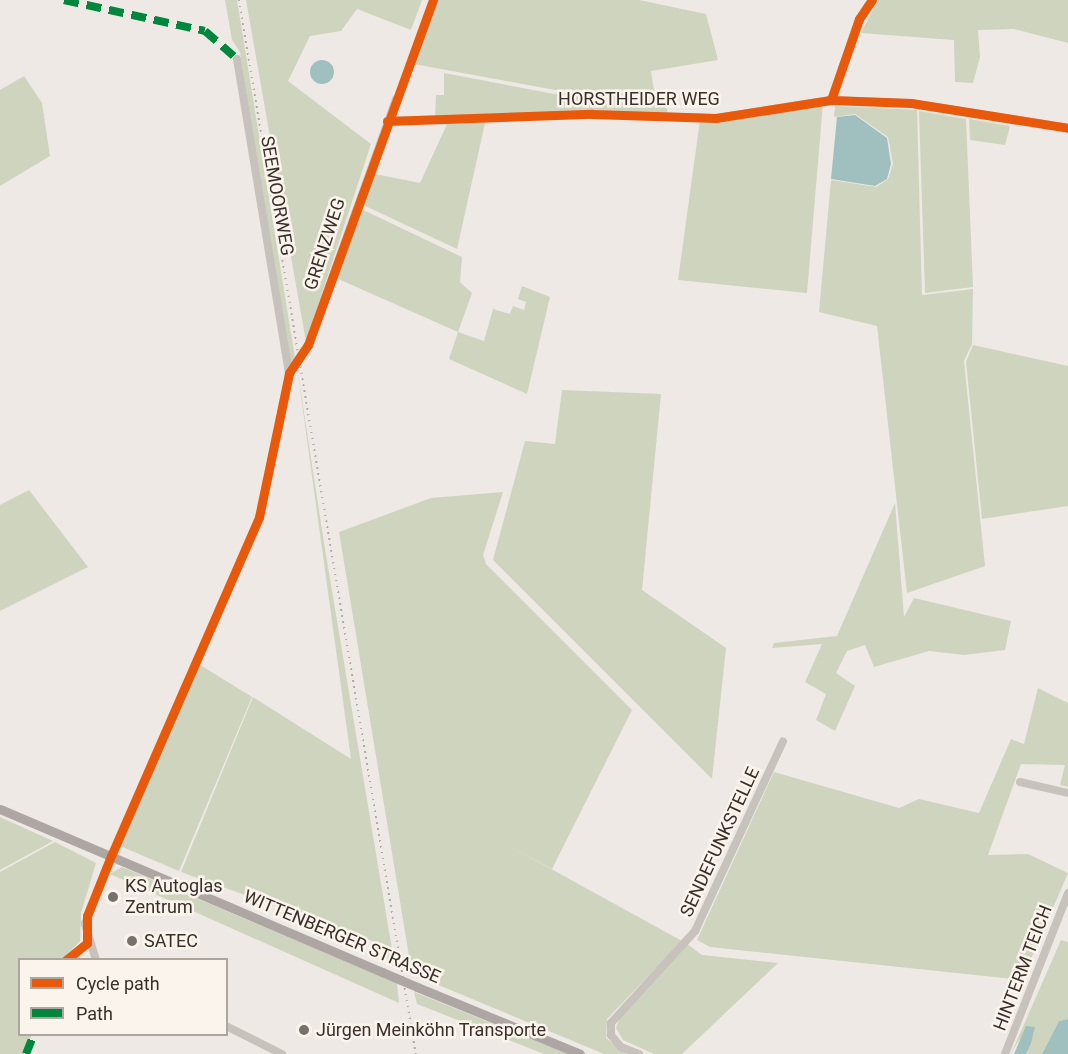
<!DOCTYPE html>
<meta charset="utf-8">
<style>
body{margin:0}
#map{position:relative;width:1068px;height:1054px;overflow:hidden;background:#eee9e4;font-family:Roboto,sans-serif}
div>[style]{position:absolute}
.green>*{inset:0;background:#cfd4be}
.water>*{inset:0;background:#a0c0c0}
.round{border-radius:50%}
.minor>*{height:8px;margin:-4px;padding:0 4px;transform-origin:4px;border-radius:4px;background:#c8c2bd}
.major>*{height:9px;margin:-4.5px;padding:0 4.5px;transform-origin:4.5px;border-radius:4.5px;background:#ada6a2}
.rail>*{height:1.5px;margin-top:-0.75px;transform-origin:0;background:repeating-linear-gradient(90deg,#b0aaa6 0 1.5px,transparent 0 6px)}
.major-bridge>*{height:9px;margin:-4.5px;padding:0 4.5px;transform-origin:4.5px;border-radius:4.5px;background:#ada6a2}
.quiet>*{height:8px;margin-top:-4px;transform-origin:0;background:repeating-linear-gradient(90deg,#00873e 0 15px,transparent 0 23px)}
.cycleway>*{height:9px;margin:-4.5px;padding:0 4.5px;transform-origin:4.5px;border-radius:4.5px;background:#e8590c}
.dots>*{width:16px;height:16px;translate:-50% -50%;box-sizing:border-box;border:3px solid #faf4ec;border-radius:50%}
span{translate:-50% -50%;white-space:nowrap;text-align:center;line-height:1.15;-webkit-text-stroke:5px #faf4ec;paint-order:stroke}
.street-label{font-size:18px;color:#392f2a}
.poi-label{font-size:18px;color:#392f2a}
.left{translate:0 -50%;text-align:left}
.legend{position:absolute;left:18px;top:958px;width:210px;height:78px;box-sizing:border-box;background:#faf4ec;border:2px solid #ada59e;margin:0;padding:8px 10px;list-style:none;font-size:18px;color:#392f2a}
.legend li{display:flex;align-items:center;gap:12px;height:30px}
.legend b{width:30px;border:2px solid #ada59e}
</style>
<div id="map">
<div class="green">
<i style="clip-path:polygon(225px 0,237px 0,295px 358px,290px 366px,240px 52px,232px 40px)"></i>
<i style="clip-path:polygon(246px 0,422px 0,411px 30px,357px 9px,341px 31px,310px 36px,288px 81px,371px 144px,306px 342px)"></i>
<i style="clip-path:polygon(437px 0,639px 0,706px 14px,718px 60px,651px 71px,654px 91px,555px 90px,414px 64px)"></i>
<i style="clip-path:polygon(878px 0,1068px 0,1068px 43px,1014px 29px,978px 30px,980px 57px,973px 83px,955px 82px,954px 40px,861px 33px)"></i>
<i style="clip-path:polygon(444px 73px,554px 94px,653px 93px,664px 97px,668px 114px,435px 118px,436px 95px,444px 95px)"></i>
<i style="clip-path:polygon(24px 76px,42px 103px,50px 156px,0 186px,0 90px)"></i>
<i style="clip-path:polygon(823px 103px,807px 293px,678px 280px,700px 120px)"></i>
<i style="clip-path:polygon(835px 106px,917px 110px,922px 295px,973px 289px,972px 344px,964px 361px,985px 566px,907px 593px,877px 326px,819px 312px,831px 180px,876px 187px,888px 179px,893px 164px,888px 137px,855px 114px,834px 117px)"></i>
<i style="clip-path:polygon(919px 111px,966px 119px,973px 287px,925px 293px)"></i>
<i style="clip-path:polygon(969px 119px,1010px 126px,1005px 145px,970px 140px)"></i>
<i style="clip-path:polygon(448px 122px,485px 123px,457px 249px,359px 203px,370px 173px,420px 183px)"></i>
<i style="clip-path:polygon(359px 208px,462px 257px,460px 282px,472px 293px,458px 332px,484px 341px,493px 309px,510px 314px,513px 306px,524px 310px,526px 302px,518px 299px,522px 286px,550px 297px,527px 394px,449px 359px,458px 332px,336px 278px)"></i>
<i style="clip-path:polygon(973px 345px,1068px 366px,1068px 506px,982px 519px,966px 362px)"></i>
<i style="clip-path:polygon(297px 367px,324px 543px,395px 967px,388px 964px,384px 945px,181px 872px,253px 697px,351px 759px)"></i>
<i style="clip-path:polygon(562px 390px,661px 394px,642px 590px,726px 648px,712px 779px,493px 560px,525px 441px,555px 444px)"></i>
<i style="clip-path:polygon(29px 490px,88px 567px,0 611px,0 505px)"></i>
<i style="clip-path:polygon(503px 492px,483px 555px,486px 564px,632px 710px,552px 869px,504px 843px,682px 941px,607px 1019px,606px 1038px,627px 1054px,604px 1054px,412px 974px,339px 532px,431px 498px)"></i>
<i style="clip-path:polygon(895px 503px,904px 617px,914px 598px,1011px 621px,1005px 650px,964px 655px,929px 651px,874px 667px,865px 645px,847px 651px,836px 673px,855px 686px,835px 731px,816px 720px,826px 694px,805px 682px,822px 644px,772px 648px,774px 643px,837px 636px)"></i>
<i style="clip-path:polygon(197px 663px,252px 697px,179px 871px,120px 846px)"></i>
<i style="clip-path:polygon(1038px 688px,1068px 703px,1068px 787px,1060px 785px,1065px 765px,1021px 764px,988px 855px,1028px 854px,1068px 873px,1022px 980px,710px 947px,697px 940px,774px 772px,899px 808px,919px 799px,979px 813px,1011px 739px,1024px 744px)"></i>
<i style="clip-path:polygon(0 817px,53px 841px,0 870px)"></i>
<i style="clip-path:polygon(55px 842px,96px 863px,81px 913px,80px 941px,63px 959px,20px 960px,20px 1034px,32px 1035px,24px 1054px,0 1054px,0 872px)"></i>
<i style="clip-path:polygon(122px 867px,397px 983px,399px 1003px,110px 874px)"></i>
<i style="clip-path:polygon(1061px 940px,1068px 942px,1068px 1019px,1059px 1021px,1042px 1054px,1026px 1054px,1034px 1032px,1019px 1040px,1011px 1054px)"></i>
<i style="clip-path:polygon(687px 944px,702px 955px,778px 963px,682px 1054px,654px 1054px,623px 1040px,616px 1028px,620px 1017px)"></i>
<i style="clip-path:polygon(414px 992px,569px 1054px,544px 1054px,417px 1004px)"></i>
</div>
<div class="water">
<i class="round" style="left:310px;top:60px;width:24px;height:24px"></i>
<i style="clip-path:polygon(855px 115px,887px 138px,891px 164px,887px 179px,875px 186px,831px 179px,837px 117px)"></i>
<i style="clip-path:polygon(1068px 1019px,1068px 1054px,1042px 1054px,1059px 1021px)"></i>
<i style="clip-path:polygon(1026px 1026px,1035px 1027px,1031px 1043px,1026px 1054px,1014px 1054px)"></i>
</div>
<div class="minor">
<i style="left:237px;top:59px;width:318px;rotate:80.6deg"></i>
<i style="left:831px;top:100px;width:86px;rotate:-70.9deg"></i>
<i style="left:859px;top:19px;width:23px;rotate:-56deg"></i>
<i style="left:387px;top:121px;width:205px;rotate:-2deg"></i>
<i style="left:592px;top:114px;width:124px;rotate:1.8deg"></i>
<i style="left:716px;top:118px;width:116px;rotate:-8.9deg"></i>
<i style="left:831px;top:100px;width:80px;rotate:2.1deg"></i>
<i style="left:911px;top:103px;width:159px;rotate:9deg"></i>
<i style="left:285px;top:398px;width:25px;rotate:-81deg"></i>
<i style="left:289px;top:373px;width:34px;rotate:-56deg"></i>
<i style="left:308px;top:345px;width:261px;rotate:-70.3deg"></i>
<i style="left:1020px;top:782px;width:49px;rotate:12.9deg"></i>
<i style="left:96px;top:960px;width:38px;rotate:-107deg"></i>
<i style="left:85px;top:924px;width:73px;rotate:-69.1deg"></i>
<i style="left:226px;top:1026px;width:63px;rotate:26.6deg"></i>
<i style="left:639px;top:1054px;width:19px;rotate:-159deg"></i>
<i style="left:621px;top:1047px;width:16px;rotate:-130deg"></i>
<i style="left:611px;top:1035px;width:12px;rotate:-90deg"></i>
<i style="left:611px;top:1023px;width:125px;rotate:-47.6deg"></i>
<i style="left:695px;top:931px;width:209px;rotate:-65.1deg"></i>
<i style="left:1005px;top:1054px;width:173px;rotate:-68.6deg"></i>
</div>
<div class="major">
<i style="left:0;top:809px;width:415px;rotate:23.1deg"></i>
<i style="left:417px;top:987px;width:176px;rotate:22.3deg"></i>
</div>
<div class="rail">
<i style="left:239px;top:0;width:1069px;rotate:80.47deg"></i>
</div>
<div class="major-bridge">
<i style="left:382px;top:972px;width:38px;rotate:23deg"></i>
</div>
<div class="quiet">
<i style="left:64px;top:0;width:144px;rotate:12.4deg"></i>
<i style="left:205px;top:31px;width:43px;rotate:41.2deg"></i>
<i style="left:26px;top:1054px;width:22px;rotate:-68deg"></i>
</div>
<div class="cycleway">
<i style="left:831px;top:100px;width:86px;rotate:-70.9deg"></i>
<i style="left:859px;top:19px;width:23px;rotate:-56deg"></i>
<i style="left:387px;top:121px;width:205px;rotate:-2deg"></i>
<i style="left:592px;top:114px;width:124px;rotate:1.8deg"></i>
<i style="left:716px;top:118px;width:116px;rotate:-8.9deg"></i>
<i style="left:831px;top:100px;width:80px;rotate:2.1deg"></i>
<i style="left:911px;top:103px;width:159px;rotate:9deg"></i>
<i style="left:66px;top:960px;width:27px;rotate:-39deg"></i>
<i style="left:87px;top:943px;width:27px;rotate:-90deg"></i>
<i style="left:87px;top:916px;width:65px;rotate:-68.2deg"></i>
<i style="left:111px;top:856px;width:370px;rotate:-66.4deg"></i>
<i style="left:259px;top:517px;width:147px;rotate:-78.2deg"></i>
<i style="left:289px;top:373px;width:34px;rotate:-56deg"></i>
<i style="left:308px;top:345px;width:367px;rotate:-70.1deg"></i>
</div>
<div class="dots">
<i style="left:113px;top:897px;background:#78706b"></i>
<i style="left:132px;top:941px;background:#78706b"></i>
<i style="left:304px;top:1030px;background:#78706b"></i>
</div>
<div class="street-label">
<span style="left:639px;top:99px">HORSTHEIDER WEG</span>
<span style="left:277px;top:196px;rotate:80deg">SEEMOORWEG</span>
<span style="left:325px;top:244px;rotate:-72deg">GRENZWEG</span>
<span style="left:720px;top:842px;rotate:-65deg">SENDEFUNKSTELLE</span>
<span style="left:342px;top:937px;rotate:23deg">WITTENBERGER STRASSE</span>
<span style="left:1023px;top:968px;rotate:-69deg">HINTERM TEICH</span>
</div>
<div class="poi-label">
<span class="left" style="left:125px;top:897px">KS Autoglas<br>Zentrum</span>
<span class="left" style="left:144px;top:941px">SATEC</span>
<span class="left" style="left:316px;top:1030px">Jürgen Meinköhn Transporte</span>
</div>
<ul class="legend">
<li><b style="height:8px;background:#e8590c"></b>Cycle path</li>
<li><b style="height:8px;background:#00873e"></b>Path</li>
</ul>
</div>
